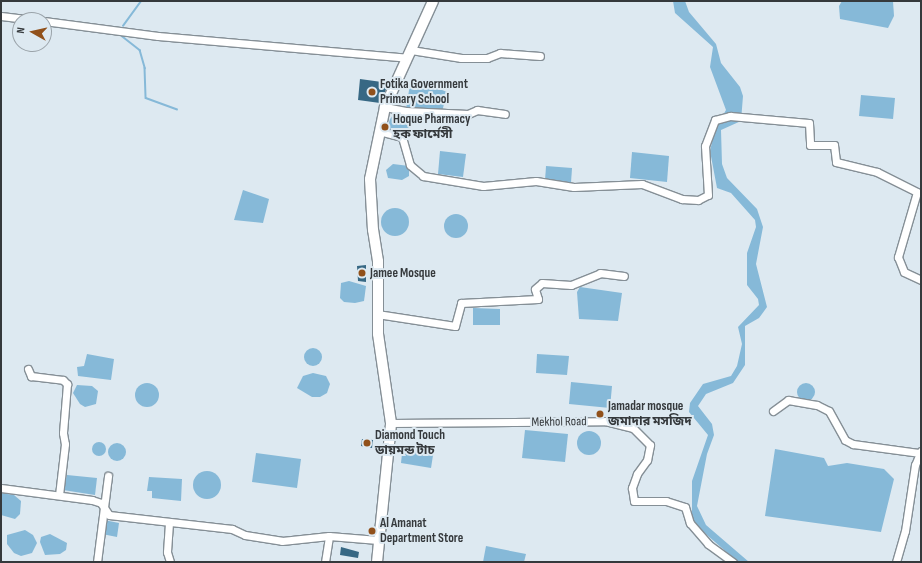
<!DOCTYPE html>
<meta charset="utf-8">
<style>
body{margin:0}
#map{position:relative;width:922px;height:563px;overflow:hidden;background:#dde9f1;font-family:"Sofia Sans Condensed","Noto Sans Bengali",sans-serif}
div>[style]{position:absolute}
.water>*{inset:0;background:#86b9d8}
.round{border-radius:50%}
.stream>*{height:1.5px;margin:-0.75px;padding:0 0.75px;transform-origin:0.75px;border-radius:0.75px;background:#86b9d8}
.building>*{inset:0;background:#376884}
.roads{filter:drop-shadow(1px 0 #858f96) drop-shadow(-1px 0 #858f96) drop-shadow(0 1px #858f96) drop-shadow(0 -1px #858f96)}
.minor>*{height:7px;margin:-3.5px;padding:0 3.5px;transform-origin:3.5px;border-radius:3.5px;background:#fff}
.highway>*{height:10px;margin:-5px;padding:0 5px;transform-origin:5px;border-radius:5px;background:#fff}
.dots>*{width:11px;height:11px;translate:-50% -50%;box-sizing:border-box;border:2px solid #dde9f1;border-radius:50%}
span{translate:-50% -50%;white-space:nowrap;text-align:center;line-height:1.15;-webkit-text-stroke:4px #dde9f1;paint-order:stroke}
.poi-label{font-size:13px;color:#35393c;font-weight:700}
.left{translate:0 -50%;text-align:left}
.street-label{font-size:13px;color:#35393c}
.frame{position:absolute;inset:0;border:2px solid #35393c;pointer-events:none}
.north{position:absolute;left:12px;top:12px;width:40px;height:40px;box-sizing:border-box;background:#dde9f1;border:1px solid #9aa3a9;border-radius:50%;rotate:278deg;font-size:11px;font-weight:700;line-height:16px;text-align:center;color:#35393c}
.north::after{content:'';display:block;margin:auto;width:14px;height:18px;background:#91511b;clip-path:polygon(50% 0,100% 100%,50% 72%,0 100%)}
</style>
<div id="map">
<div class="water">
<i style="clip-path:polygon(673px 1px,685px 1px,689px 12px,716px 44px,721px 63px,740px 87px,743px 96px,741px 121px,721px 130px,722px 164px,727px 178px,757px 209px,763px 227px,756px 264px,767px 307px,759px 318px,745px 326px,745px 365px,733px 383px,706px 394px,698px 406px,712px 424px,714px 435px,707px 454px,697px 506px,706px 525px,749px 562px,738px 562px,692px 522px,692px 481px,708px 435px,689px 412px,690px 403px,703px 384px,731px 376px,737px 366px,742px 344px,738px 327px,759px 305px,758px 299px,747px 285px,747px 253px,756px 227px,755px 220px,731px 193px,717px 188px,710px 151px,715px 129px,726px 110px,710px 67px,713px 47px,675px 13px)"></i>
<i style="clip-path:polygon(842px 1px,893px 1px,894px 16px,888px 28px,840px 19px,839px 6px)"></i>
<i style="clip-path:polygon(410px 84px,430px 85px,447px 92px,442px 112px,406px 109px)"></i>
<i style="clip-path:polygon(861px 95px,895px 98px,893px 119px,859px 116px)"></i>
<i class="round" style="left:389px;top:113px;width:22px;height:22px"></i>
<i style="clip-path:polygon(440px 151px,466px 154px,463px 177px,438px 174px)"></i>
<i style="clip-path:polygon(632px 152px,669px 156px,667px 182px,630px 178px)"></i>
<i style="clip-path:polygon(393px 164px,409px 166px,409px 176px,402px 180px,388px 178px,386px 170px)"></i>
<i style="clip-path:polygon(546px 166px,572px 168px,571px 183px,545px 181px)"></i>
<i style="clip-path:polygon(243px 190px,269px 199px,263px 223px,234px 220px)"></i>
<i class="round" style="left:381px;top:208px;width:28px;height:28px"></i>
<i class="round" style="left:444px;top:214px;width:24px;height:24px"></i>
<i style="clip-path:polygon(349px 281px,366px 286px,364px 301px,355px 303px,344px 302px,340px 298px,341px 283px)"></i>
<i style="clip-path:polygon(580px 287px,622px 293px,618px 321px,579px 319px,577px 292px)"></i>
<i style="clip-path:polygon(473px 308px,500px 309px,500px 325px,473px 325px)"></i>
<i class="round" style="left:304px;top:348px;width:18px;height:18px"></i>
<i style="clip-path:polygon(87px 354px,114px 359px,111px 380px,78px 376px,77px 367px,84px 366px)"></i>
<i style="clip-path:polygon(537px 354px,569px 356px,567px 375px,536px 373px)"></i>
<i style="clip-path:polygon(313px 373px,326px 376px,330px 384px,327px 393px,320px 397px,312px 397px,297px 388px,303px 376px)"></i>
<i style="clip-path:polygon(571px 382px,612px 386px,610px 408px,569px 404px)"></i>
<i class="round" style="left:797px;top:383px;width:18px;height:18px"></i>
<i class="round" style="left:135px;top:383px;width:24px;height:24px"></i>
<i style="clip-path:polygon(77px 385px,92px 386px,98px 391px,96px 404px,85px 407px,80px 404px,73px 393px)"></i>
<i style="clip-path:polygon(525px 430px,568px 434px,565px 462px,522px 458px)"></i>
<i class="round" style="left:577px;top:431px;width:24px;height:24px"></i>
<i class="round" style="left:92px;top:442px;width:14px;height:14px"></i>
<i class="round" style="left:108px;top:443px;width:18px;height:18px"></i>
<i style="clip-path:polygon(403px 444px,434px 449px,431px 468px,401px 463px)"></i>
<i style="clip-path:polygon(775px 449px,824px 458px,828px 466px,847px 463px,884px 469px,894px 479px,881px 532px,765px 516px)"></i>
<i style="clip-path:polygon(256px 453px,301px 459px,297px 488px,252px 482px)"></i>
<i class="round" style="left:193px;top:471px;width:28px;height:28px"></i>
<i style="clip-path:polygon(67px 475px,97px 478px,95px 495px,63px 490px)"></i>
<i style="clip-path:polygon(149px 477px,182px 479px,181px 501px,152px 498px,152px 491px,147px 491px)"></i>
<i style="clip-path:polygon(1px 493px,14px 495px,21px 501px,20px 514px,15px 519px,1px 515px)"></i>
<i style="clip-path:polygon(104px 520px,119px 523px,117px 537px,102px 534px)"></i>
<i style="clip-path:polygon(25px 530px,33px 535px,37px 543px,32px 553px,21px 556px,14px 553px,7px 544px,7px 535px)"></i>
<i style="clip-path:polygon(50px 534px,67px 543px,66px 550px,60px 554px,45px 555px,40px 542px,41px 537px)"></i>
<i style="clip-path:polygon(486px 546px,526px 554px,524px 562px,483px 562px)"></i>
</div>
<div class="stream">
<i style="left:123px;top:26px;width:31px;rotate:-54deg"></i>
<i style="left:122px;top:36px;width:23px;rotate:38deg"></i>
<i style="left:140px;top:50px;width:19px;rotate:74deg"></i>
<i style="left:145px;top:68px;width:30px;rotate:88deg"></i>
<i style="left:146px;top:98px;width:33px;rotate:20deg"></i>
</div>
<div class="building">
<i style="clip-path:polygon(360px 79px,389px 83px,380px 103px,358px 100px)"></i>
<i style="clip-path:polygon(366px 265px,366px 282px,358px 281px,357px 266px)"></i>
<i style="clip-path:polygon(362px 439px,373px 440px,372px 448px,361px 446px)"></i>
<i style="clip-path:polygon(341px 547px,359px 552px,358px 558px,340px 555px)"></i>
</div>
<div class="roads">
<div class="minor">
<i style="left:1px;top:16px;width:33px;rotate:7deg"></i>
<i style="left:44px;top:21px;width:115px;rotate:7.5deg"></i>
<i style="left:158px;top:36px;width:250px;rotate:5deg"></i>
<i style="left:411px;top:50px;width:51px;rotate:9.1deg"></i>
<i style="left:461px;top:58px;width:26px"></i>
<i style="left:487px;top:58px;width:14px;rotate:-21deg"></i>
<i style="left:500px;top:53px;width:40px;rotate:4.3deg"></i>
<i style="left:385px;top:107px;width:21px;rotate:11deg"></i>
<i style="left:406px;top:111px;width:62px;rotate:2.8deg"></i>
<i style="left:468px;top:114px;width:10px;rotate:-24deg"></i>
<i style="left:477px;top:110px;width:28px;rotate:8deg"></i>
<i style="left:379px;top:131px;width:24px;rotate:15deg"></i>
<i style="left:402px;top:137px;width:29px;rotate:74deg"></i>
<i style="left:410px;top:165px;width:17px;rotate:40deg"></i>
<i style="left:423px;top:176px;width:61px;rotate:9.5deg"></i>
<i style="left:483px;top:186px;width:53px;rotate:-5.4deg"></i>
<i style="left:536px;top:181px;width:38px;rotate:9deg"></i>
<i style="left:574px;top:187px;width:68px;rotate:-2.5deg"></i>
<i style="left:642px;top:184px;width:43px;rotate:20.6deg"></i>
<i style="left:682px;top:199px;width:16px;rotate:4deg"></i>
<i style="left:698px;top:200px;width:11px;rotate:-27deg"></i>
<i style="left:708px;top:195px;width:49px;rotate:-93.5deg"></i>
<i style="left:705px;top:146px;width:28px;rotate:-69deg"></i>
<i style="left:715px;top:120px;width:16px;rotate:-15deg"></i>
<i style="left:730px;top:116px;width:79px;rotate:5.1deg"></i>
<i style="left:809px;top:123px;width:22px;rotate:87deg"></i>
<i style="left:810px;top:145px;width:24px"></i>
<i style="left:834px;top:145px;width:17px;rotate:83deg"></i>
<i style="left:836px;top:162px;width:42px;rotate:13.7deg"></i>
<i style="left:877px;top:172px;width:45px;rotate:26.6deg"></i>
<i style="left:917px;top:192px;width:68px;rotate:106.3deg"></i>
<i style="left:898px;top:257px;width:16px;rotate:68deg"></i>
<i style="left:904px;top:272px;width:19px;rotate:25deg"></i>
<i style="left:377px;top:314px;width:79px;rotate:8.7deg"></i>
<i style="left:455px;top:326px;width:24px;rotate:-75deg"></i>
<i style="left:461px;top:303px;width:77px;rotate:-3deg"></i>
<i style="left:538px;top:299px;width:10px;rotate:-107deg"></i>
<i style="left:535px;top:289px;width:9px;rotate:-41deg"></i>
<i style="left:542px;top:283px;width:29px;rotate:4deg"></i>
<i style="left:571px;top:285px;width:31px;rotate:-22deg"></i>
<i style="left:600px;top:273px;width:24px;rotate:7deg"></i>
<i style="left:28px;top:369px;width:8px;rotate:67deg"></i>
<i style="left:31px;top:376px;width:32px;rotate:7deg"></i>
<i style="left:63px;top:380px;width:6px;rotate:45deg"></i>
<i style="left:67px;top:384px;width:49px;rotate:94.7deg"></i>
<i style="left:63px;top:433px;width:11px;rotate:80deg"></i>
<i style="left:65px;top:444px;width:51px;rotate:96.7deg"></i>
<i style="left:773px;top:411px;width:19px;rotate:-36deg"></i>
<i style="left:788px;top:400px;width:29px;rotate:10deg"></i>
<i style="left:817px;top:405px;width:13px;rotate:27deg"></i>
<i style="left:829px;top:411px;width:33px;rotate:61deg"></i>
<i style="left:845px;top:440px;width:9px;rotate:27deg"></i>
<i style="left:853px;top:444px;width:68px;rotate:7.7deg"></i>
<i style="left:391px;top:423px;width:214px;rotate:-0.5deg"></i>
<i style="left:605px;top:421px;width:29px;rotate:14deg"></i>
<i style="left:633px;top:428px;width:24px;rotate:45deg"></i>
<i style="left:650px;top:445px;width:15px;rotate:101deg"></i>
<i style="left:647px;top:460px;width:17px;rotate:126deg"></i>
<i style="left:637px;top:474px;width:15px;rotate:110deg"></i>
<i style="left:632px;top:488px;width:13px;rotate:81deg"></i>
<i style="left:634px;top:501px;width:32px"></i>
<i style="left:666px;top:501px;width:20px;rotate:18deg"></i>
<i style="left:685px;top:507px;width:17px;rotate:73deg"></i>
<i style="left:690px;top:523px;width:28px;rotate:49deg"></i>
<i style="left:708px;top:544px;width:31px;rotate:36deg"></i>
<i style="left:1px;top:488px;width:92px;rotate:7.5deg"></i>
<i style="left:92px;top:500px;width:9px;rotate:18deg"></i>
<i style="left:101px;top:503px;width:14px;rotate:56deg"></i>
<i style="left:109px;top:515px;width:124px;rotate:6.5deg"></i>
<i style="left:232px;top:529px;width:14px;rotate:25deg"></i>
<i style="left:245px;top:535px;width:37px;rotate:9deg"></i>
<i style="left:282px;top:541px;width:47px;rotate:-6.1deg"></i>
<i style="left:329px;top:536px;width:49px;rotate:4.7deg"></i>
<i style="left:169px;top:523px;width:29px;rotate:94deg"></i>
<i style="left:167px;top:552px;width:10px;rotate:73deg"></i>
<i style="left:97px;top:562px;width:87px;rotate:-82.7deg"></i>
<i style="left:325px;top:562px;width:26px;rotate:-81deg"></i>
<i style="left:896px;top:562px;width:32px;rotate:-74deg"></i>
<i style="left:905px;top:531px;width:67px;rotate:-81.4deg"></i>
<i style="left:915px;top:465px;width:15px;rotate:-67deg"></i>
</div>
<div class="highway">
<i style="left:377px;top:562px;width:140px;rotate:-84.2deg"></i>
<i style="left:391px;top:423px;width:90px;rotate:-98.3deg"></i>
<i style="left:378px;top:334px;width:73px;rotate:-90deg"></i>
<i style="left:378px;top:261px;width:31px;rotate:-99deg"></i>
<i style="left:373px;top:230px;width:51px;rotate:-93.4deg"></i>
<i style="left:370px;top:179px;width:74px;rotate:-78.2deg"></i>
<i style="left:385px;top:107px;width:116px;rotate:-65.6deg"></i>
</div>
</div>
<div class="dots">
<i style="left:372px;top:92px;background:#91511b"></i>
<i style="left:385px;top:127px;background:#91511b"></i>
<i style="left:362px;top:273px;background:#91511b"></i>
<i style="left:600px;top:414px;background:#91511b"></i>
<i style="left:367px;top:443px;background:#91511b"></i>
<i style="left:372px;top:531px;background:#91511b"></i>
</div>
<div class="poi-label">
<span class="left" style="left:380px;top:92px">Fotika Government<br>Primary School</span>
<span class="left" style="left:393px;top:127px">Hoque Pharmacy<br>হক ফার্মেসী</span>
<span class="left" style="left:370px;top:273px">Jamee Mosque</span>
<span class="left" style="left:608px;top:414px">Jamadar mosque<br>জমাদার মসজিদ</span>
<span class="left" style="left:375px;top:443px">Diamond Touch<br>ডায়মন্ড টাচ</span>
<span class="left" style="left:380px;top:531px">Al Amanat<br>Department Store</span>
</div>
<div class="street-label">
<span style="left:559px;top:422px;rotate:-1deg">Mekhol Road</span>
</div>
<div class="frame"></div>
<div class="north">N</div>
</div>
